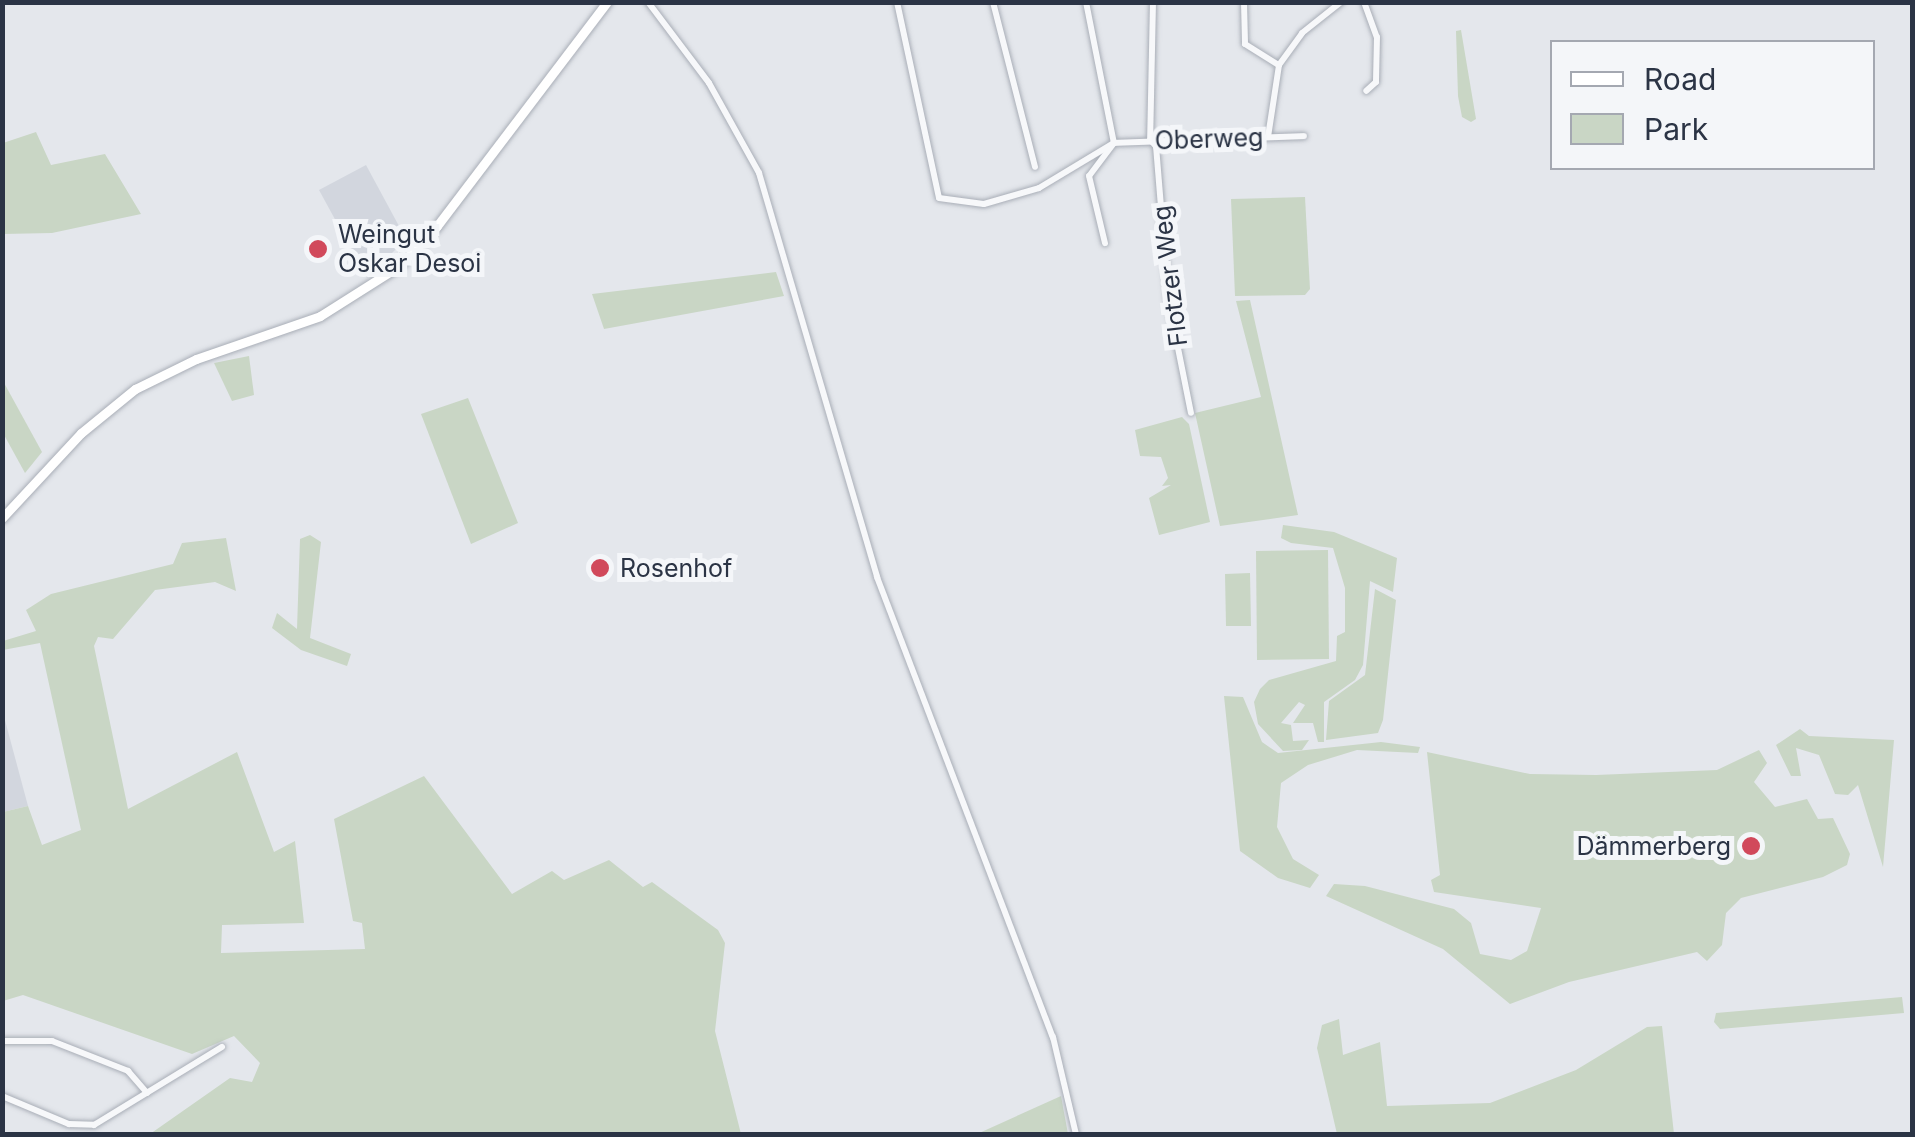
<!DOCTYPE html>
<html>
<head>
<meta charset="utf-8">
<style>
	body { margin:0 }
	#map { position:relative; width:1915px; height:1137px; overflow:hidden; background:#e4e7ec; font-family:Inter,sans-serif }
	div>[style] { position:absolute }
	.built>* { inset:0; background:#d2d6de }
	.green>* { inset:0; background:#c9d6c5 }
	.roads { filter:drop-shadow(0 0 2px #a9aeb7) drop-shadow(0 0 2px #a9aeb7) }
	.minor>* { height:6px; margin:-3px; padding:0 3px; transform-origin:3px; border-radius:3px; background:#f7f8fa }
	.secondary>* { height:9px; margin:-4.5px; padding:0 4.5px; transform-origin:4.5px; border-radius:4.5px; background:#fff }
	.dots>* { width:28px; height:28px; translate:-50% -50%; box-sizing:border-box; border:5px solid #f4f6f9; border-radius:50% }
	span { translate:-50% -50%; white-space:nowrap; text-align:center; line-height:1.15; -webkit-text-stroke:10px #f4f6f9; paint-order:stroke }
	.street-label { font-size:25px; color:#2b3445 }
	.poi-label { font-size:25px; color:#2b3445 }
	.left { translate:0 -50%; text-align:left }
	.right { translate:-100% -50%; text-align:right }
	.frame { position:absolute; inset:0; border:5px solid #2b3445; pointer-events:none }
	.legend { position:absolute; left:1550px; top:40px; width:325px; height:130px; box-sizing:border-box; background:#f4f6f9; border:2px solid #a4a8b1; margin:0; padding:12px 18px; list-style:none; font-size:30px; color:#2b3445 }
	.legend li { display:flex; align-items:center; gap:20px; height:50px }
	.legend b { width:50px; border:2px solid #a4a8b1 }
</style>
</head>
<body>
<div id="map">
	<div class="built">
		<div style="clip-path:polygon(366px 165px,406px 239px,367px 278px,319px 190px)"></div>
		<div style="clip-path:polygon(2px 709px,28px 806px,3px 812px,2px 812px)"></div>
	</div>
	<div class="green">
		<div style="clip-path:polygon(1461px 30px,1476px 119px,1471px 122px,1462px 117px,1458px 96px,1456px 31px)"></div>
		<div style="clip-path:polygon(36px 132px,51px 165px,105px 154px,141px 214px,52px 233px,3px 234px,3px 143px)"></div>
		<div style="clip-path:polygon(1305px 197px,1310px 289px,1305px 295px,1235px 296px,1231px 199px)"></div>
		<div style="clip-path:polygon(776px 272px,784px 296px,604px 329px,592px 294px)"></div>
		<div style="clip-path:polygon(1250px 300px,1298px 515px,1220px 526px,1195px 413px,1261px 397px,1236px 301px)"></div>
		<div style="clip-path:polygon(249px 356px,254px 395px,232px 401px,214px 363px)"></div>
		<div style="clip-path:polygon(3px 381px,42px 452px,25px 473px,3px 433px)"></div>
		<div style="clip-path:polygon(468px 398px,518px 523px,471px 544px,421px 414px)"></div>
		<div style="clip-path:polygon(1182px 417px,1189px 424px,1210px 522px,1159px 535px,1149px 498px,1171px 485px,1162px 486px,1168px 478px,1161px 457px,1140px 456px,1135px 430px)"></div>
		<div style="clip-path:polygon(1283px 525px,1334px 532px,1397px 558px,1393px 592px,1370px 581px,1363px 665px,1355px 680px,1324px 702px,1324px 742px,1318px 742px,1313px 723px,1293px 723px,1305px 705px,1299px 702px,1281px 723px,1291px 725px,1293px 741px,1309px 740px,1302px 750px,1283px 751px,1258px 724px,1254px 702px,1260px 689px,1269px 680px,1336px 661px,1337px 636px,1345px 632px,1345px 588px,1333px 548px,1291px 543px,1281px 538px)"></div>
		<div style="clip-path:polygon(310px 535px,321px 542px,310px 638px,351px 654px,347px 666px,301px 650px,272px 628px,277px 613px,297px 629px,300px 539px)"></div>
		<div style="clip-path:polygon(226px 538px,236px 591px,215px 582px,155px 590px,113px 639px,98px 637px,94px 646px,128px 809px,237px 752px,274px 852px,295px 841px,304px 923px,222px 925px,221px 953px,365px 949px,362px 923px,353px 921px,334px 819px,424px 776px,512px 894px,552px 871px,564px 880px,609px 860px,643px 887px,652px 882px,718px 930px,725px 943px,715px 1031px,741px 1134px,150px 1134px,230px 1078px,252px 1082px,260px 1063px,234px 1036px,192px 1054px,23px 995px,3px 1001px,3px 812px,28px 806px,42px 845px,81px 830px,40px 643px,3px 650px,3px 641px,36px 631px,26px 610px,51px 594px,173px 564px,182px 543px)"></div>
		<div style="clip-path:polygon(1328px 550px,1329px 659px,1257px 660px,1256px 551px)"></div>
		<div style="clip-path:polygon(1250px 573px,1251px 626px,1226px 626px,1225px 574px)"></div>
		<div style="clip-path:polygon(1375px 589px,1396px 600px,1383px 720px,1378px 733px,1326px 740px,1329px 701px,1365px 675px)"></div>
		<div style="clip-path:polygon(1224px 696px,1243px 697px,1262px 742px,1278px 753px,1381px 742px,1420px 747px,1418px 753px,1357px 750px,1308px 765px,1281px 783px,1277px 827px,1293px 859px,1319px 875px,1310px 888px,1278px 878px,1240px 851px)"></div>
		<div style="clip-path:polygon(1800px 729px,1809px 736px,1894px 740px,1883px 867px,1858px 785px,1848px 795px,1835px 794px,1819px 755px,1796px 748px,1801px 776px,1791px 776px,1776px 745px)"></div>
		<div style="clip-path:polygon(1759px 750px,1767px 763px,1754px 782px,1775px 807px,1807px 799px,1818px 819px,1833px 818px,1850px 854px,1847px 865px,1823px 877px,1741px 898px,1726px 913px,1722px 945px,1707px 961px,1697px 952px,1569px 982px,1510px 1004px,1443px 949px,1326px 896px,1334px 884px,1365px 886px,1454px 909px,1471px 923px,1480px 954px,1511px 960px,1527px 951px,1541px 908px,1434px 892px,1431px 880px,1440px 875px,1427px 752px,1530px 774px,1596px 775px,1717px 770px)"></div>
		<div style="clip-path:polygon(1902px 997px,1904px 1013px,1720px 1029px,1714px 1022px,1716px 1013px)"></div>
		<div style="clip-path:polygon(1339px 1019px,1343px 1055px,1380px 1042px,1387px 1106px,1490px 1103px,1576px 1070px,1647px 1027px,1662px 1026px,1674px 1134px,1337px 1134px,1317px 1048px,1322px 1025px)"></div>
		<div style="clip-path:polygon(1061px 1096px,1068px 1134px,977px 1134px)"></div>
	</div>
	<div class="roads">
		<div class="minor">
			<div style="left:648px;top:2px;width:101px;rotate:53deg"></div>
			<div style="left:709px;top:83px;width:103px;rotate:60.9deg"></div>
			<div style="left:759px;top:173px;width:421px;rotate:73.7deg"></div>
			<div style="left:877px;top:577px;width:493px;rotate:69.1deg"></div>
			<div style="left:1053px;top:1037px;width:100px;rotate:76.7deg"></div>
			<div style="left:897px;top:2px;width:200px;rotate:77.9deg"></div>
			<div style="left:939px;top:198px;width:45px;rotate:7.6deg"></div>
			<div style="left:984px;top:204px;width:57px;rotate:-16.2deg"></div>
			<div style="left:1039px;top:188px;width:87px;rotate:-31deg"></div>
			<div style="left:1114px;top:143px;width:190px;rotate:-2.1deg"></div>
			<div style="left:993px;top:2px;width:170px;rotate:75.7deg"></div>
			<div style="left:1086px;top:2px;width:144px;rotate:78.8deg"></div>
			<div style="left:1114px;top:143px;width:41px;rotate:127.1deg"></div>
			<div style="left:1089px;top:176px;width:69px;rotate:76.6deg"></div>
			<div style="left:1153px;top:2px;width:138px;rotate:91.2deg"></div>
			<div style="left:1150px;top:140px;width:8px;rotate:45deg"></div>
			<div style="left:1156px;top:146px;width:158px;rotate:85.3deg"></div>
			<div style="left:1169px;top:303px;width:112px;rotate:78.7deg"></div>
			<div style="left:1244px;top:2px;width:42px;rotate:88.6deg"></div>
			<div style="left:1245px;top:44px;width:40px;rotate:32deg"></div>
			<div style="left:1364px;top:2px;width:37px;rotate:70deg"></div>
			<div style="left:1377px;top:37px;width:45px;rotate:91.3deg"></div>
			<div style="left:1376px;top:82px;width:13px;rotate:138deg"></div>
			<div style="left:1268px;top:137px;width:73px;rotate:-81.3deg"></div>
			<div style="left:1279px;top:65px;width:39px;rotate:-54deg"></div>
			<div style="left:1302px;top:33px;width:50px;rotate:-38.5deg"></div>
			<div style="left:2px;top:1041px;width:50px"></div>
			<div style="left:52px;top:1041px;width:82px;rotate:21.5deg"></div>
			<div style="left:128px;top:1071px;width:29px;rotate:49deg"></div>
			<div style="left:2px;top:1096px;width:73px;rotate:22.7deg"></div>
			<div style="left:69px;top:1124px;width:25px;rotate:2deg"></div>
			<div style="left:94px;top:1125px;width:150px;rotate:-31.4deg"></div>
		</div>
		<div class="secondary">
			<div style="left:2px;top:518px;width:116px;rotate:-47.1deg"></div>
			<div style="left:81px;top:433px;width:70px;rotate:-39.2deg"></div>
			<div style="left:135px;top:389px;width:68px;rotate:-26.2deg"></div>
			<div style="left:196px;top:359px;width:131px;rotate:-19.1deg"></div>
			<div style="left:320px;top:316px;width:93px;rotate:-32.3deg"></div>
			<div style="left:399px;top:266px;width:55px;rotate:-46.5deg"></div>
			<div style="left:437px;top:226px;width:281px;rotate:-52.8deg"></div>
		</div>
	</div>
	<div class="dots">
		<div style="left:318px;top:249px;background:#d1495b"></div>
		<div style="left:600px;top:568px;background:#d1495b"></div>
		<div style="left:1751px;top:846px;background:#d1495b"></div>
	</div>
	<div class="street-label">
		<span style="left:1209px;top:139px;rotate:-2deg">Oberweg</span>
		<span style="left:1170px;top:276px;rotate:-97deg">Flotzer Weg</span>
	</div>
	<div class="poi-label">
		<span class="left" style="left:338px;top:249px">Weingut<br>Oskar Desoi</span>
		<span class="left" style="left:620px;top:568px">Rosenhof</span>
		<span class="right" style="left:1731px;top:846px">Dämmerberg</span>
	</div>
	<div class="frame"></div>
	<ul class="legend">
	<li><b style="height:12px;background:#fff"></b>Road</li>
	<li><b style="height:28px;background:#c9d6c5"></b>Park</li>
	</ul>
</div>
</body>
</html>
